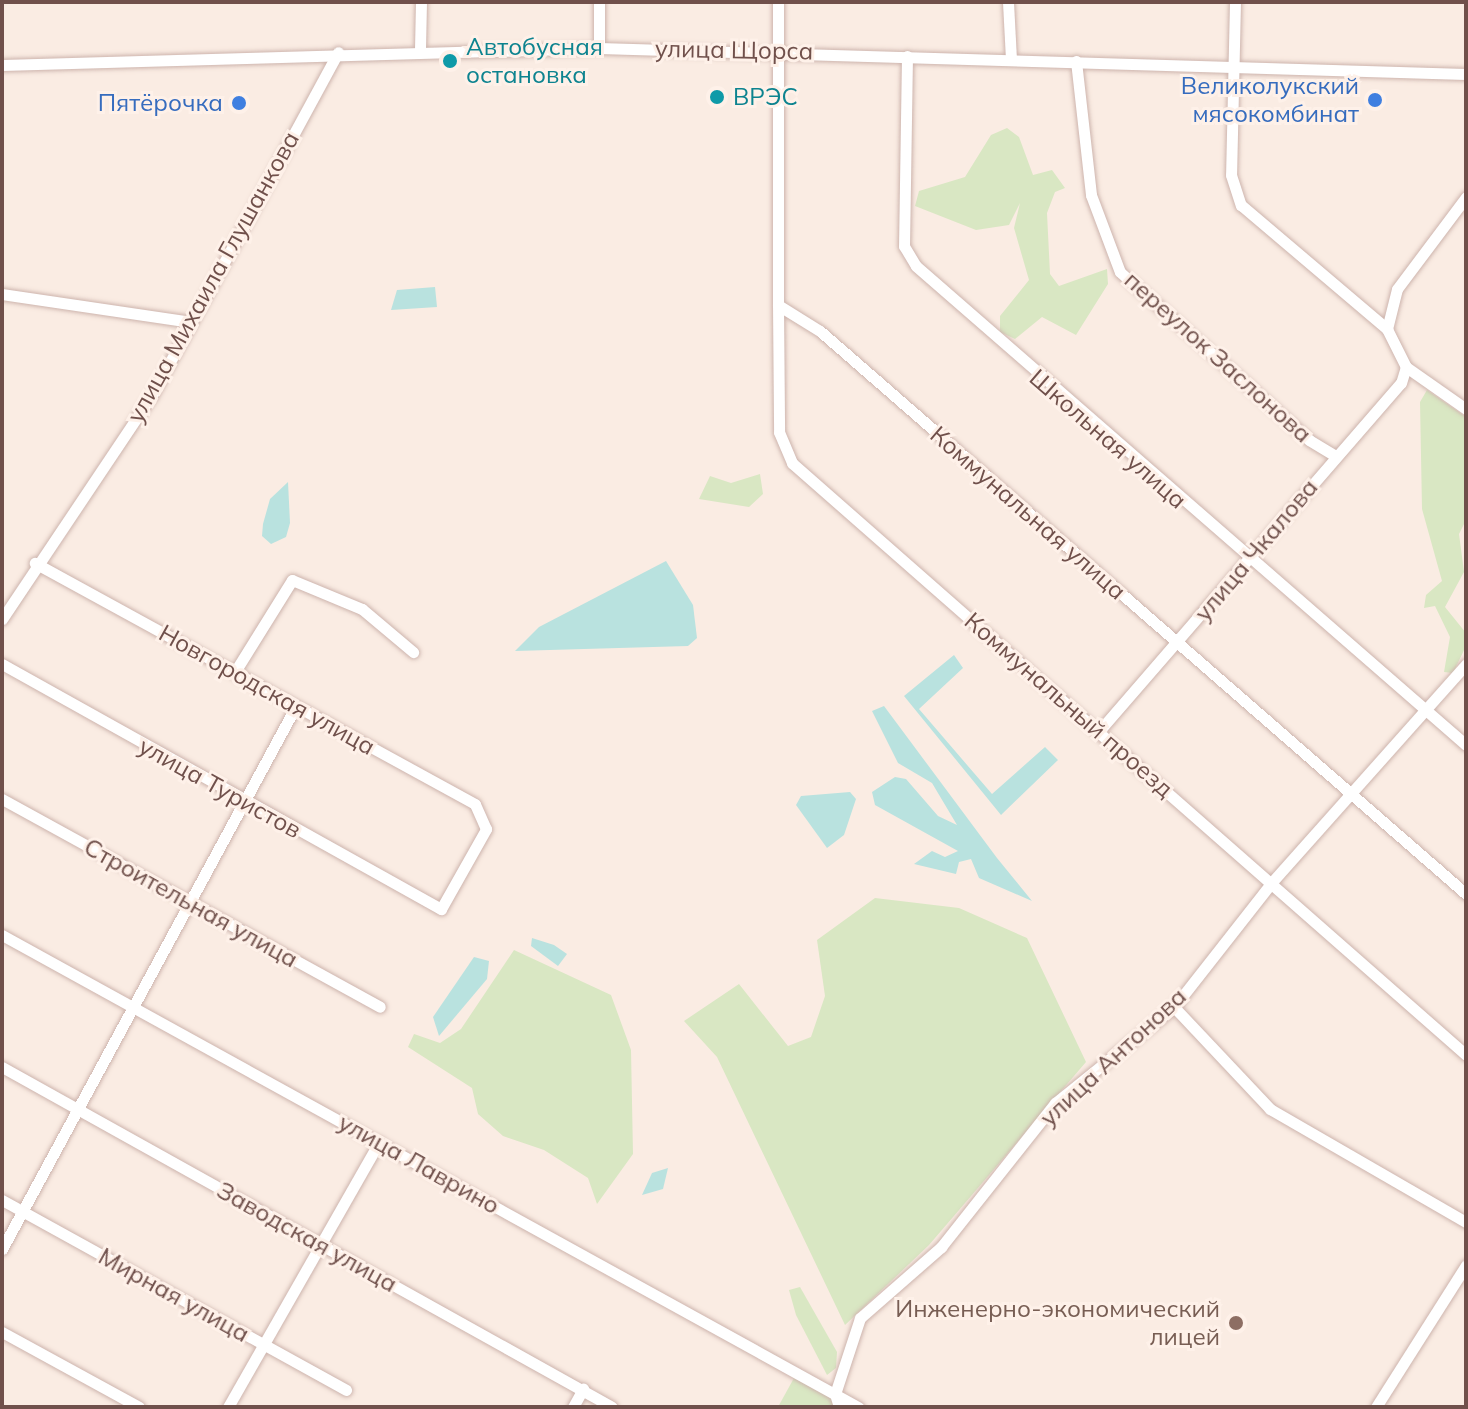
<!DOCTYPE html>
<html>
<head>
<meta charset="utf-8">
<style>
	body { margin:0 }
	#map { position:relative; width:1468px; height:1409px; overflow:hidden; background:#faece3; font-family:Mulish,sans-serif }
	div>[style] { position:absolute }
	.green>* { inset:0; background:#d9e7c3 }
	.water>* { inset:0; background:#b9e2df }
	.roads { filter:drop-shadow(0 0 2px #cdb4ad) drop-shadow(0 0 2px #cdb4ad) }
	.minor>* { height:11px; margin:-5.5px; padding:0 5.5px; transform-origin:5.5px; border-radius:5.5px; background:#fff }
	.dots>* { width:22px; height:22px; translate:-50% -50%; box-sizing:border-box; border:4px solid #fef1e9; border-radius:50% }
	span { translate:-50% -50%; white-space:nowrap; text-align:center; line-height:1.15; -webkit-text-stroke:6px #fef1e9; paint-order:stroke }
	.culture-label { font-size:24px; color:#0d838f }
	.left { translate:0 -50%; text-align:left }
	.street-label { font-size:24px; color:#70504b }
	.shop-label { font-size:24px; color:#366cbe }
	.right { translate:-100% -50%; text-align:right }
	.education-label { font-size:24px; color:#785e54 }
	.frame { position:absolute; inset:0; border:4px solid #70504b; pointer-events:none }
</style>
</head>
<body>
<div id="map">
	<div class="green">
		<div style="clip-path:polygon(1007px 128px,1019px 137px,1033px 175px,1052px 170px,1065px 188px,1055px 192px,1047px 213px,1050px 274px,1059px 286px,1107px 269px,1108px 284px,1076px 335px,1042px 317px,1015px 339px,1000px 332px,1000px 316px,1029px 280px,1014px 228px,1020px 203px,1009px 225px,976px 230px,915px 206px,919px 191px,965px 177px,991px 135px)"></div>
		<div style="clip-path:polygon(1427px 390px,1466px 417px,1466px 520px,1459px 534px,1464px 572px,1445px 607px,1466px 633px,1466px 646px,1453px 673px,1444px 672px,1450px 637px,1435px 606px,1424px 608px,1426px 595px,1442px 581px,1422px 509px,1420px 402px)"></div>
		<div style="clip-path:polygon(760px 474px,763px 494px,749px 507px,699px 499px,710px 476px,731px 483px)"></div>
		<div style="clip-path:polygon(875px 898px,959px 908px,1027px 938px,1086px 1062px,929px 1245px,845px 1325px,717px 1057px,684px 1021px,739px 984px,788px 1046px,811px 1037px,825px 996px,817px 940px)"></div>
		<div style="clip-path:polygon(514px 950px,611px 995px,631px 1050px,633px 1154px,597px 1204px,588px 1178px,544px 1150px,503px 1136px,478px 1114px,472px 1088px,408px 1047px,414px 1034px,440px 1043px,461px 1029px)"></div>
		<div style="clip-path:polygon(800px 1287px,837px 1352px,836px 1368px,827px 1375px,796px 1315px,789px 1290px)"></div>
		<div style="clip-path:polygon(794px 1378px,832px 1399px,834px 1407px,778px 1407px)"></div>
	</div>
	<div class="water">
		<div style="clip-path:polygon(435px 287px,437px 307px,391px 310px,397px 290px)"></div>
		<div style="clip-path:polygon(288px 482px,290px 523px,286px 537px,271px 544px,262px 536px,263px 524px,270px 499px)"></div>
		<div style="clip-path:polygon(666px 561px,693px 605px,697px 638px,688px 646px,515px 651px,539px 627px)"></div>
		<div style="clip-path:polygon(954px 655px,963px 668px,919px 709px,992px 794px,1045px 747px,1058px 760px,1001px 815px,904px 696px)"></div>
		<div style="clip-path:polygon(884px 706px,997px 858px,1032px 901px,979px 878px,971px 859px,959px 862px,956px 874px,914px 864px,932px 851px,945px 857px,958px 851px,875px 805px,872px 792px,895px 777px,906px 779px,938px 816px,957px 825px,932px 783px,898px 763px,872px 711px)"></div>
		<div style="clip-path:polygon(850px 792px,856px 799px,844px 835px,827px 848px,796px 805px,801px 796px)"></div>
		<div style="clip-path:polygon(532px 938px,554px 945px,567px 954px,558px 966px,531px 946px)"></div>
		<div style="clip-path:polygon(474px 957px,489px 961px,487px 979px,439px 1036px,433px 1017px)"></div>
		<div style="clip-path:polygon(668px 1168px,663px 1189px,642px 1195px,652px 1173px)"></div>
	</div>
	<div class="roads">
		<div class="minor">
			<div style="left:599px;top:2px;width:46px;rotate:90deg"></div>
			<div style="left:778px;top:2px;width:303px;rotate:90deg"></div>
			<div style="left:778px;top:305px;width:49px;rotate:31.8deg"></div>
			<div style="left:820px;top:331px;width:857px;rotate:41.07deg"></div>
			<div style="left:1008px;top:2px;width:57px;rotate:87deg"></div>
			<div style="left:1235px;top:2px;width:173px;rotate:91.3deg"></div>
			<div style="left:1231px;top:175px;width:32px;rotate:72deg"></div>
			<div style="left:1241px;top:205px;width:192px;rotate:40.3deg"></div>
			<div style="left:1387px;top:329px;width:42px;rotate:63.4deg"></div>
			<div style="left:1406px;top:367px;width:73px;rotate:35deg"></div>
			<div style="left:420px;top:49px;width:47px;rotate:-88.8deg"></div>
			<div style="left:907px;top:56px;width:190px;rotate:90.9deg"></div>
			<div style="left:904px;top:246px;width:23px;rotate:59deg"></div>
			<div style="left:916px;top:266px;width:729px;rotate:41.05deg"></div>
			<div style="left:1076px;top:61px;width:135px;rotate:83.6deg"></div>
			<div style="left:1091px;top:195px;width:82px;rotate:69.4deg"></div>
			<div style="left:1120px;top:272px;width:253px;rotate:41.6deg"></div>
			<div style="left:1309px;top:440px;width:31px;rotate:31deg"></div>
			<div style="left:2px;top:65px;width:597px;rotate:-1.63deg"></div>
			<div style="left:599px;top:48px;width:867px;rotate:1.72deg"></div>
			<div style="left:2px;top:294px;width:191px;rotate:8.4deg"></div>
			<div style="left:778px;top:305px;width:127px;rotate:89.5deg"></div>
			<div style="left:779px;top:432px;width:34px;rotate:67deg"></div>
			<div style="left:792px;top:463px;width:897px;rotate:41.29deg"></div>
			<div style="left:1387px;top:329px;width:41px;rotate:-76deg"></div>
			<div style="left:1397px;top:289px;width:115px;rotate:-53.1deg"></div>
			<div style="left:2px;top:619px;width:270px;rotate:-56.2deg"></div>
			<div style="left:152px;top:395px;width:390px;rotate:-61.5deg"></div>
			<div style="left:2px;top:664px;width:503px;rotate:29.17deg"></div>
			<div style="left:441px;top:909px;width:92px;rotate:-60.6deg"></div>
			<div style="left:486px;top:829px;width:27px;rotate:-114deg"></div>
			<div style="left:475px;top:804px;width:502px;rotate:-151.29deg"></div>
			<div style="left:236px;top:670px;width:106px;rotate:-58.1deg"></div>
			<div style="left:292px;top:580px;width:76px;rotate:22.5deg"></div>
			<div style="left:362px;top:609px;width:67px;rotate:40.1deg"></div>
			<div style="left:1100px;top:730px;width:459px;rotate:-49.1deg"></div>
			<div style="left:1401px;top:383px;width:17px;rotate:-73deg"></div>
			<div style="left:2px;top:799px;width:431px;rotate:28.8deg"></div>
			<div style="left:2px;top:935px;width:978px;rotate:28.87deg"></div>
			<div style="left:1174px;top:1007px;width:140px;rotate:46.7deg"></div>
			<div style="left:1270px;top:1109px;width:226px;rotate:30deg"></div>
			<div style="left:2px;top:1067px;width:698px;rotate:29.13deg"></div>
			<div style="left:2px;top:1200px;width:393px;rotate:28.9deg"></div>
			<div style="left:2px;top:1249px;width:617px;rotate:-61.57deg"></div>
			<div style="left:2px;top:1332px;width:156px;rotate:28.7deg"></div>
			<div style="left:228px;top:1407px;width:305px;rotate:-60.3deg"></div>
			<div style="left:573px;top:1407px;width:21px;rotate:-61deg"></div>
			<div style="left:839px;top:1407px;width:14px;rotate:-107deg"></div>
			<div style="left:835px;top:1394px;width:80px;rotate:-71.8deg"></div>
			<div style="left:860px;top:1318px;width:108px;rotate:-41.2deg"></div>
			<div style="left:941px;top:1247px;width:184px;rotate:-51.6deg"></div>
			<div style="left:1055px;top:1103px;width:153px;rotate:-38.9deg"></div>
			<div style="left:1174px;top:1007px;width:159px;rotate:-51.9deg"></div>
			<div style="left:1272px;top:882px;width:292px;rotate:-48.3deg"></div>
			<div style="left:1376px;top:1407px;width:168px;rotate:-57.6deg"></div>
		</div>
	</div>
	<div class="dots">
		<div style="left:450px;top:61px;background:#0f9aa8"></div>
		<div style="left:717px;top:97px;background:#0f9aa8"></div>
		<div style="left:1375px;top:100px;background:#3f7fe0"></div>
		<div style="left:239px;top:103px;background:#3f7fe0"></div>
		<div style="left:1236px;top:1323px;background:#8d6e63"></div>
	</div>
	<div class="culture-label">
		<span class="left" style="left:466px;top:61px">Автобусная<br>остановка</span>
		<span class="left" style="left:733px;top:97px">ВРЭС</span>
	</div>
	<div class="street-label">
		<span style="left:734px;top:50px;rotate:1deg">улица Щорса</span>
		<span style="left:213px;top:277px;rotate:-61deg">улица Михаила Глушанкова</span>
		<span style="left:1218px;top:357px;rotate:42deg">переулок Заслонова</span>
		<span style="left:1108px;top:439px;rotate:41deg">Школьная улица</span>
		<span style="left:1028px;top:513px;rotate:41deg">Коммунальная улица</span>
		<span style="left:1256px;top:550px;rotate:-50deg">улица Чкалова</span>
		<span style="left:267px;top:690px;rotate:29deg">Новгородская улица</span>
		<span style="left:1069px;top:705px;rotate:41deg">Коммунальный проезд</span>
		<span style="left:220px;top:788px;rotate:29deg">улица Туристов</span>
		<span style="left:191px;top:903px;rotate:29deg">Строительная улица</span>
		<span style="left:1113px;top:1057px;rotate:-43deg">улица Антонова</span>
		<span style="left:419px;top:1164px;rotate:29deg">улица Лаврино</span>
		<span style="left:307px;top:1237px;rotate:29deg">Заводская улица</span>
		<span style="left:174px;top:1295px;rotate:29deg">Мирная улица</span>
	</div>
	<div class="shop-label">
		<span class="right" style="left:1359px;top:100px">Великолукский<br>мясокомбинат</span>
		<span class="right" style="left:223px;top:103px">Пятёрочка</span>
	</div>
	<div class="education-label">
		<span class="right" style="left:1220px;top:1323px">Инженерно-экономический<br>лицей</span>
	</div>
	<div class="frame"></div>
</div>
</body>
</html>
